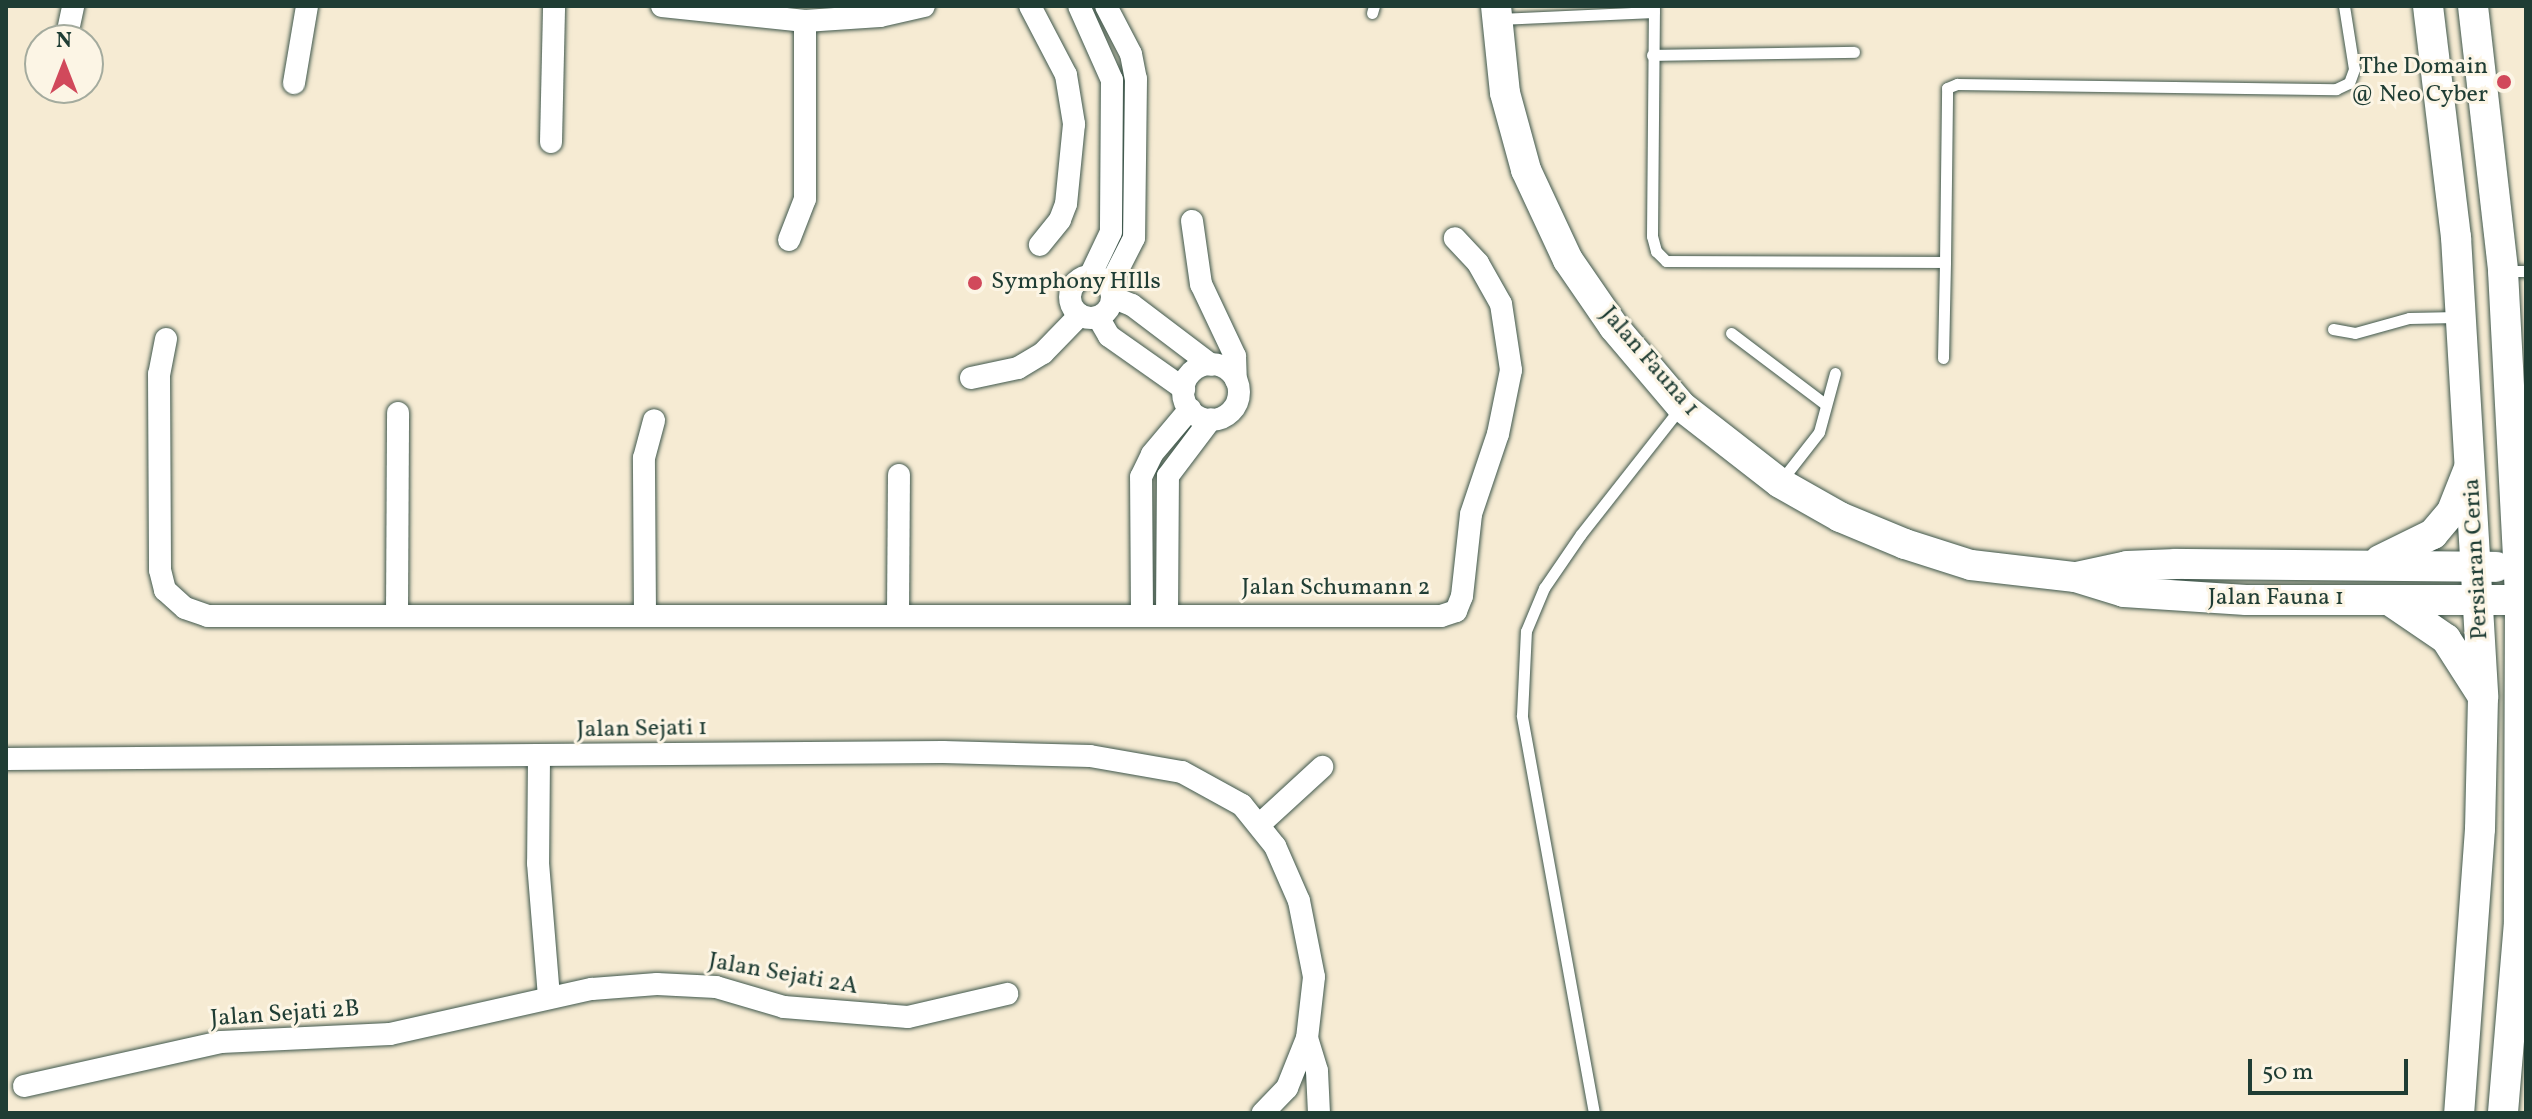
<!DOCTYPE html>
<html>
<head>
<meta charset="utf-8">
<style>
	body { margin:0 }
	#map { position:relative; width:2532px; height:1119px; overflow:hidden; background:#f6ebd3; font-family:Vollkorn,serif }
	div>[style] { position:absolute }
	.roads { filter:drop-shadow(0 0 2px #3f574c) drop-shadow(0 0 2px #3f574c) }
	.lane>* { height:11px; margin:-5.5px; padding:0 5.5px; transform-origin:5.5px; border-radius:5.5px; background:#fff }
	.street>* { height:22px; margin:-11px; padding:0 11px; transform-origin:11px; border-radius:11px; background:#fff }
	.street>.ring { margin:-11px; padding:0; box-sizing:content-box; background:none; border:22px solid #fff; border-radius:50% }
	.secondary>* { height:30px; margin:-15px; padding:0 15px; transform-origin:15px; border-radius:15px; background:#fff }
	.dots>* { width:22px; height:22px; translate:-50% -50%; box-sizing:border-box; border:4px solid #fcf5e5; border-radius:50% }
	span { translate:-50% -50%; white-space:nowrap; text-align:center; line-height:1.15; -webkit-text-stroke:6px #fcf5e5; paint-order:stroke }
	.poi-label { font-size:24px; color:#1f3d34 }
	.right { translate:-100% -50%; text-align:right }
	.left { translate:0 -50%; text-align:left }
	.street-label { font-size:24px; color:#1f3d34 }
	.frame { position:absolute; inset:0; border:8px solid #1f3d34; pointer-events:none }
	.north { position:absolute; left:24px; top:24px; width:80px; height:80px; box-sizing:border-box; background:#fcf5e5; border:2px solid #a4ab9e; border-radius:50%; rotate:0deg; font-size:22px; font-weight:700; line-height:32px; text-align:center; color:#1f3d34 }
	.north::after { content:''; display:block; margin:auto; width:28px; height:36px; background:#d1495b; clip-path:polygon(50% 0,100% 100%,50% 72%,0 100%) }
	.scale { position:absolute; left:2248px; top:1059px; width:160px; height:36px; box-sizing:border-box; border:4px solid #1f3d34; border-top:0; padding-left:10px; font-size:24px; line-height:28px; white-space:nowrap; color:#1f3d34; -webkit-text-stroke:6px #fcf5e5; paint-order:stroke }
</style>
</head>
<body>
<div id="map">
	<div class="roads">
		<div class="lane">
			<div style="left:1654px;top:6px;width:230px;rotate:90.5deg"></div>
			<div style="left:1652px;top:236px;width:16px;rotate:75deg"></div>
			<div style="left:1656px;top:251px;width:14px;rotate:45deg"></div>
			<div style="left:1666px;top:261px;width:279px;rotate:0.2deg"></div>
			<div style="left:1945px;top:262px;width:174px;rotate:-89.3deg"></div>
			<div style="left:1947px;top:88px;width:11px;rotate:-22deg"></div>
			<div style="left:1957px;top:84px;width:379px;rotate:0.8deg"></div>
			<div style="left:2336px;top:89px;width:14px;rotate:-25deg"></div>
			<div style="left:2349px;top:83px;width:15px;rotate:-70deg"></div>
			<div style="left:2354px;top:69px;width:64px;rotate:-99deg"></div>
			<div style="left:1372px;top:13px;width:7px;rotate:-74deg"></div>
			<div style="left:1499px;top:19px;width:155px;rotate:-2.6deg"></div>
			<div style="left:1652px;top:55px;width:202px;rotate:-0.9deg"></div>
			<div style="left:2504px;top:271px;width:22px"></div>
			<div style="left:2333px;top:329px;width:22px;rotate:10deg"></div>
			<div style="left:2355px;top:333px;width:56px;rotate:-15.5deg"></div>
			<div style="left:2409px;top:318px;width:48px;rotate:-1.2deg"></div>
			<div style="left:1731px;top:333px;width:118px;rotate:37.1deg"></div>
			<div style="left:1943px;top:358px;width:96px;rotate:-88.8deg"></div>
			<div style="left:1780px;top:482px;width:63px;rotate:-52deg"></div>
			<div style="left:1819px;top:432px;width:61px;rotate:-74.8deg"></div>
			<div style="left:1594px;top:1113px;width:404px;rotate:-100.3deg"></div>
			<div style="left:1522px;top:715px;width:84px;rotate:-87.3deg"></div>
			<div style="left:1526px;top:631px;width:47px;rotate:-67.3deg"></div>
			<div style="left:1544px;top:588px;width:65px;rotate:-55.6deg"></div>
			<div style="left:1581px;top:534px;width:162px;rotate:-51.8deg"></div>
		</div>
		<div class="street">
			<div style="left:662px;top:6px;width:144px;rotate:6deg"></div>
			<div style="left:805px;top:21px;width:75px;rotate:-3.8deg"></div>
			<div style="left:880px;top:16px;width:45px;rotate:-12.8deg"></div>
			<div style="left:1030px;top:6px;width:78px;rotate:62.4deg"></div>
			<div style="left:1066px;top:75px;width:50px;rotate:80.7deg"></div>
			<div style="left:1074px;top:124px;width:80px;rotate:95.7deg"></div>
			<div style="left:1066px;top:204px;width:17px;rotate:111deg"></div>
			<div style="left:1060px;top:220px;width:32px;rotate:129deg"></div>
			<div style="left:1079px;top:6px;width:81px;rotate:66deg"></div>
			<div style="left:1112px;top:80px;width:152px;rotate:90.4deg"></div>
			<div style="left:1111px;top:232px;width:49px;rotate:115.5deg"></div>
			<div style="left:1106px;top:6px;width:54px;rotate:62.5deg"></div>
			<div style="left:1131px;top:54px;width:25px;rotate:79deg"></div>
			<div style="left:1136px;top:79px;width:159px;rotate:90.7deg"></div>
			<div style="left:1134px;top:238px;width:55px;rotate:117deg"></div>
			<div style="left:66px;top:40px;width:35px;rotate:-78deg"></div>
			<div style="left:294px;top:83px;width:78px;rotate:-80.4deg"></div>
			<div style="left:551px;top:142px;width:136px;rotate:-88.7deg"></div>
			<div style="left:1192px;top:221px;width:64px;rotate:81.9deg"></div>
			<div style="left:1201px;top:284px;width:80px;rotate:64.7deg"></div>
			<div style="left:1235px;top:356px;width:24px;rotate:88deg"></div>
			<div style="left:789px;top:240px;width:44px;rotate:-68.7deg"></div>
			<div style="left:805px;top:199px;width:178px;rotate:-90deg"></div>
			<div class="ring" style="left:1070px;top:276px;width:20px;height:20px"></div>
			<div style="left:1112px;top:297px;width:22px;rotate:22deg"></div>
			<div style="left:1132px;top:305px;width:99px;rotate:37.2deg"></div>
			<div style="left:1098px;top:317px;width:22px;rotate:60deg"></div>
			<div style="left:1109px;top:336px;width:92px;rotate:35.2deg"></div>
			<div style="left:166px;top:339px;width:36px;rotate:101deg"></div>
			<div style="left:159px;top:374px;width:196px;rotate:89.7deg"></div>
			<div style="left:160px;top:570px;width:21px;rotate:76deg"></div>
			<div style="left:165px;top:590px;width:27px;rotate:42deg"></div>
			<div style="left:185px;top:608px;width:24px;rotate:19deg"></div>
			<div style="left:208px;top:616px;width:1233px"></div>
			<div style="left:1441px;top:616px;width:16px;rotate:-18deg"></div>
			<div style="left:1456px;top:611px;width:16px;rotate:-68deg"></div>
			<div style="left:1462px;top:596px;width:82px;rotate:-83.7deg"></div>
			<div style="left:1471px;top:514px;width:84px;rotate:-71.4deg"></div>
			<div style="left:1498px;top:434px;width:65px;rotate:-78.5deg"></div>
			<div style="left:1511px;top:370px;width:67px;rotate:-98.6deg"></div>
			<div style="left:1501px;top:304px;width:47px;rotate:-119.3deg"></div>
			<div style="left:1478px;top:263px;width:34px;rotate:-133deg"></div>
			<div class="ring" style="left:1183px;top:364px;width:34px;height:34px"></div>
			<div style="left:971px;top:378px;width:48px;rotate:-12deg"></div>
			<div style="left:1018px;top:368px;width:29px;rotate:-31deg"></div>
			<div style="left:1043px;top:353px;width:53px;rotate:-45.8deg"></div>
			<div style="left:898px;top:614px;width:139px;rotate:-89.6deg"></div>
			<div style="left:1142px;top:614px;width:137px;rotate:-90.4deg"></div>
			<div style="left:1141px;top:477px;width:25px;rotate:-64deg"></div>
			<div style="left:1152px;top:454px;width:59px;rotate:-49.8deg"></div>
			<div style="left:645px;top:615px;width:157px;rotate:-90.4deg"></div>
			<div style="left:644px;top:458px;width:39px;rotate:-75deg"></div>
			<div style="left:1167px;top:615px;width:139px;rotate:-89.6deg"></div>
			<div style="left:1168px;top:476px;width:71px;rotate:-53deg"></div>
			<div style="left:397px;top:616px;width:203px;rotate:-89.7deg"></div>
			<div style="left:539px;top:758px;width:105px;rotate:90.5deg"></div>
			<div style="left:538px;top:863px;width:135px;rotate:85.3deg"></div>
			<div style="left:6px;top:759px;width:937px;rotate:-0.43deg"></div>
			<div style="left:943px;top:752px;width:147px;rotate:1.6deg"></div>
			<div style="left:1090px;top:756px;width:93px;rotate:9.9deg"></div>
			<div style="left:1182px;top:772px;width:68px;rotate:28.8deg"></div>
			<div style="left:1242px;top:805px;width:53px;rotate:51.2deg"></div>
			<div style="left:1275px;top:846px;width:60px;rotate:66.4deg"></div>
			<div style="left:1299px;top:901px;width:77px;rotate:78.8deg"></div>
			<div style="left:1314px;top:977px;width:61px;rotate:96.5deg"></div>
			<div style="left:1307px;top:1038px;width:54px;rotate:111.8deg"></div>
			<div style="left:1287px;top:1088px;width:35px;rotate:134deg"></div>
			<div style="left:1259px;top:825px;width:86px;rotate:-42.6deg"></div>
			<div style="left:1307px;top:1038px;width:34px;rotate:73deg"></div>
			<div style="left:1317px;top:1071px;width:42px;rotate:87.3deg"></div>
			<div style="left:24px;top:1086px;width:202px;rotate:-12.6deg"></div>
			<div style="left:221px;top:1042px;width:169px;rotate:-2.7deg"></div>
			<div style="left:390px;top:1034px;width:207px;rotate:-12.6deg"></div>
			<div style="left:592px;top:989px;width:65px;rotate:-4.4deg"></div>
			<div style="left:657px;top:984px;width:59px;rotate:2.9deg"></div>
			<div style="left:716px;top:987px;width:71px;rotate:16.4deg"></div>
			<div style="left:784px;top:1007px;width:124px;rotate:4.6deg"></div>
			<div style="left:908px;top:1017px;width:102px;rotate:-13.1deg"></div>
		</div>
		<div class="secondary">
			<div style="left:1496px;top:6px;width:87px;rotate:84.1deg"></div>
			<div style="left:1505px;top:93px;width:80px;rotate:74.7deg"></div>
			<div style="left:1526px;top:170px;width:99px;rotate:65deg"></div>
			<div style="left:1568px;top:260px;width:81px;rotate:55.5deg"></div>
			<div style="left:1614px;top:327px;width:104px;rotate:49.7deg"></div>
			<div style="left:1681px;top:406px;width:125px;rotate:37.9deg"></div>
			<div style="left:1780px;top:483px;width:69px;rotate:29.5deg"></div>
			<div style="left:1840px;top:517px;width:70px;rotate:22.6deg"></div>
			<div style="left:1905px;top:544px;width:69px;rotate:17.7deg"></div>
			<div style="left:1971px;top:565px;width:105px;rotate:6.6deg"></div>
			<div style="left:2075px;top:577px;width:51px;rotate:17deg"></div>
			<div style="left:2124px;top:592px;width:122px;rotate:3.8deg"></div>
			<div style="left:2246px;top:600px;width:280px"></div>
			<div style="left:2428px;top:6px;width:233px;rotate:83.1deg"></div>
			<div style="left:2456px;top:237px;width:461px;rotate:86.6deg"></div>
			<div style="left:2483px;top:697px;width:132px;rotate:91.3deg"></div>
			<div style="left:2480px;top:829px;width:285px;rotate:94.2deg"></div>
			<div style="left:2473px;top:6px;width:267px;rotate:83.5deg"></div>
			<div style="left:2503px;top:271px;width:329px;rotate:87deg"></div>
			<div style="left:2520px;top:600px;width:322px;rotate:90.2deg"></div>
			<div style="left:2519px;top:922px;width:192px;rotate:94.8deg"></div>
			<div style="left:2380px;top:560px;width:59px;rotate:-26.1deg"></div>
			<div style="left:2433px;top:534px;width:30px;rotate:-50deg"></div>
			<div style="left:2452px;top:511px;width:46px;rotate:-68.4deg"></div>
			<div style="left:2077px;top:577px;width:51px;rotate:-12.4deg"></div>
			<div style="left:2127px;top:566px;width:49px;rotate:-2.3deg"></div>
			<div style="left:2176px;top:564px;width:320px;rotate:0.5deg"></div>
			<div style="left:2389px;top:600px;width:69px;rotate:34.4deg"></div>
			<div style="left:2446px;top:639px;width:67px;rotate:57.3deg"></div>
		</div>
	</div>
	<div class="dots">
		<div style="left:2504px;top:82px;background:#d1495b"></div>
		<div style="left:975px;top:283px;background:#d1495b"></div>
	</div>
	<div class="poi-label">
		<span class="right" style="left:2488px;top:82px">The Domain<br>@ Neo Cyber</span>
		<span class="left" style="left:991px;top:283px">Symphony HIlls</span>
	</div>
	<div class="street-label">
		<span style="left:1649px;top:362px;rotate:49deg">Jalan Fauna 1</span>
		<span style="left:2477px;top:559px;rotate:-93deg">Persiaran Ceria</span>
		<span style="left:1336px;top:589px">Jalan Schumann 2</span>
		<span style="left:2276px;top:599px">Jalan Fauna 1</span>
		<span style="left:642px;top:730px;rotate:-1deg">Jalan Sejati 1</span>
		<span style="left:783px;top:975px;rotate:10deg">Jalan Sejati 2A</span>
		<span style="left:285px;top:1015px;rotate:-4deg">Jalan Sejati 2B</span>
	</div>
	<div class="frame"></div>
	<div class="north">N</div>
	<div class="scale">50 m</div>
</div>
</body>
</html>
